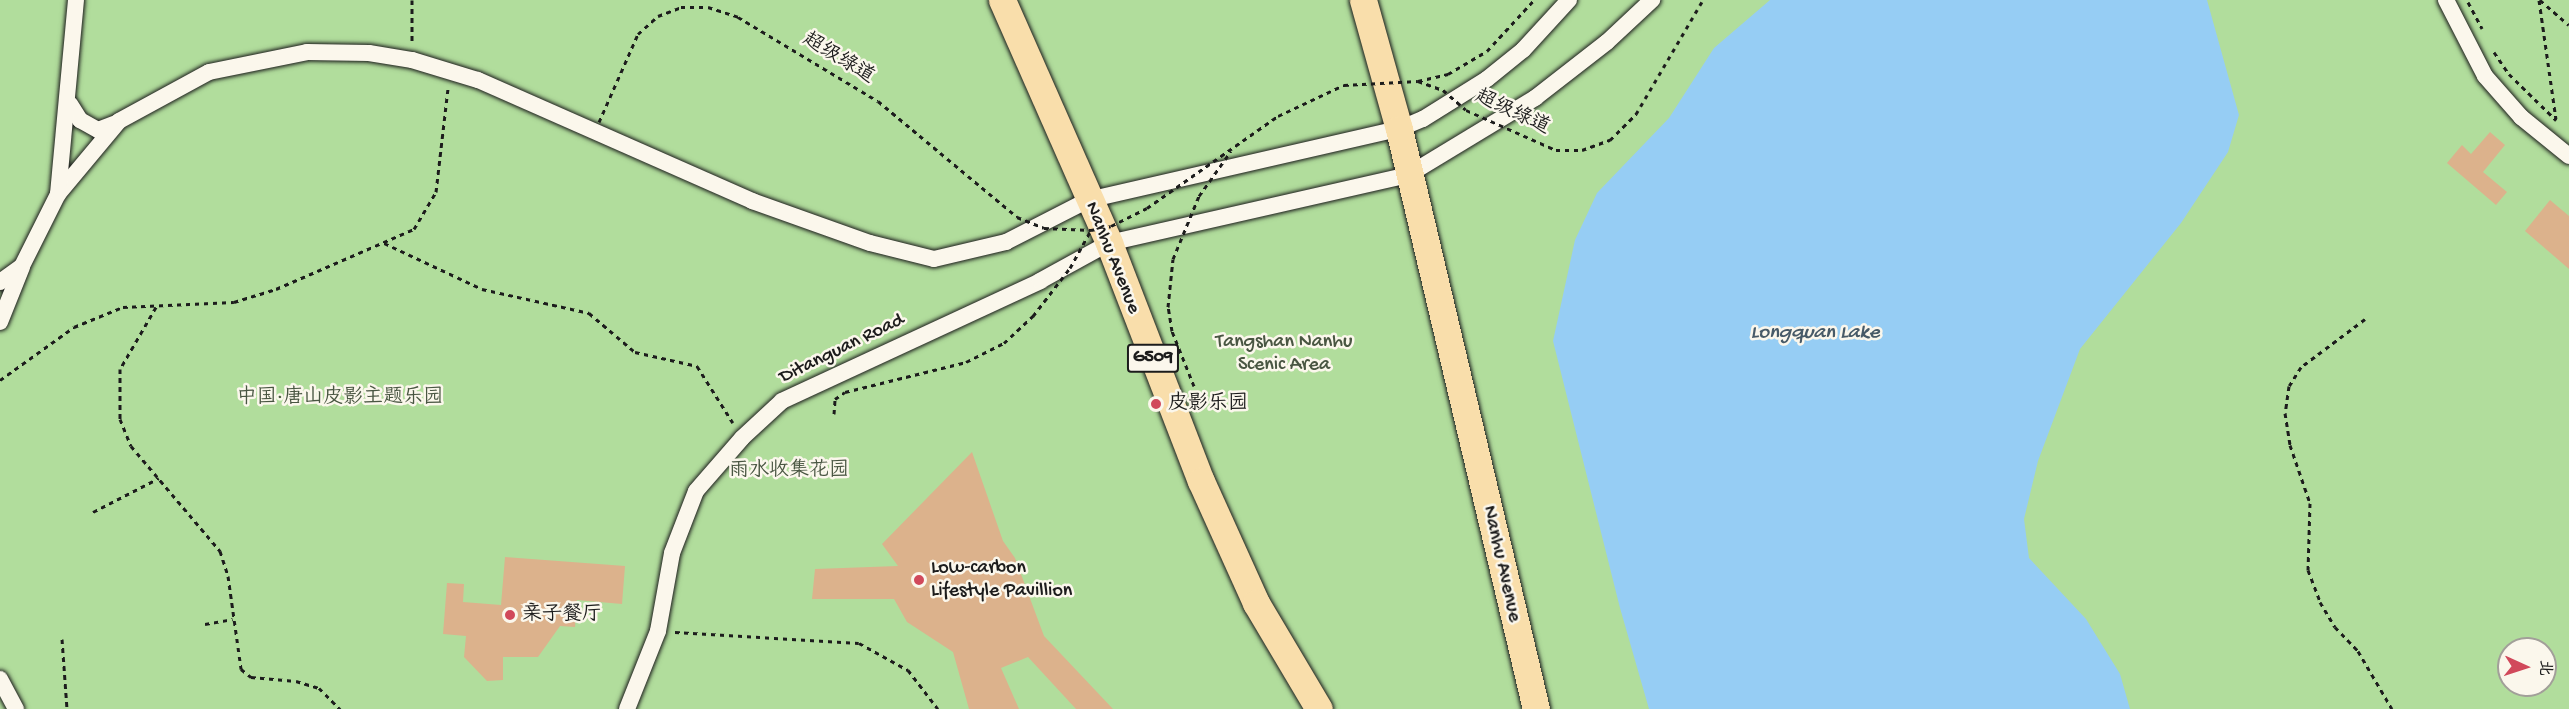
<!DOCTYPE html>
<html>
<head>
<meta charset="utf-8">
<style>
	body { margin:0 }
	#map { position:relative; width:2569px; height:709px; overflow:hidden; background:#f2e2cf; font-family:"Gochi Hand","LXGW WenKai TC",sans-serif }
	div>[style] { position:absolute }
	.green>* { inset:0; background:#b1dd9c }
	.water>* { inset:0; background:#96cdf4 }
	.building>* { inset:0; background:#dcb28c }
	.path>* { height:3px; margin-top:-1.5px; transform-origin:0; background:repeating-linear-gradient(90deg,#1c1c1c 0 4.5px,transparent 0 9px) }
	.roads { filter:drop-shadow(0 0 2px #1c1c1c) drop-shadow(0 0 2px #1c1c1c) }
	.minor>* { height:16px; margin:-8px; padding:0 8px; transform-origin:8px; border-radius:8px; background:#fbf7ec }
	.trunk>* { height:27px; margin:-13.5px; padding:0 13.5px; transform-origin:13.5px; border-radius:13.5px; background:#f9deab }
	.path-bridge>* { height:3px; margin-top:-1.5px; transform-origin:0; background:repeating-linear-gradient(90deg,#1c1c1c 0 4.5px,transparent 0 9px) }
	.dots>* { width:16px; height:16px; translate:-50% -50%; box-sizing:border-box; border:3px solid #fbf7ec; border-radius:50% }
	span { translate:-50% -50%; white-space:nowrap; text-align:center; line-height:1.15; -webkit-text-stroke:5px #fbf7ec; paint-order:stroke }
	.shield-label span { padding:2px 4px; background:#fbf7ec; border:2px solid; border-radius:4px; -webkit-text-stroke-width:0 }
	.shield-label { font-size:18px; color:#1c1c1c; font-weight:700 }
	.street-label { font-size:20px; color:#1c1c1c }
	.park-label { font-size:20px; color:#495642 }
	.poi-label { font-size:20px; color:#1c1c1c }
	.left { translate:0 -50%; text-align:left }
	.water-label { font-size:21px; color:#475a68; font-style:italic }
	.north { position:absolute; left:2497px; top:637px; width:60px; height:60px; box-sizing:border-box; background:#fbf7ec; border:2px solid #a29f99; border-radius:50%; rotate:93deg; font-size:16px; font-weight:700; line-height:24px; text-align:center; color:#1c1c1c }
	.north::after { content:''; display:block; margin:auto; width:21px; height:27px; background:#d1495b; clip-path:polygon(50% 0,100% 100%,50% 72%,0 100%) }
</style>
</head>
<body>
<div id="map">
	<div class="green">
		<div style="clip-path:polygon(evenodd,0 0,2569px 0,2569px 709px,0 709px,0 0,2509px 649px,2545px 649px,2545px 685px,2509px 685px,2509px 649px)"></div>
	</div>
	<div class="water">
		<div style="clip-path:polygon(1770px 0,2207px 0,2239px 115px,2228px 152px,2181px 223px,2080px 349px,2038px 461px,2024px 519px,2029px 558px,2086px 619px,2120px 674px,2130px 709px,1649px 709px,1620px 608px,1553px 341px,1575px 240px,1597px 193px,1669px 118px,1714px 48px)"></div>
	</div>
	<div class="building">
		<div style="clip-path:polygon(2490px 132px,2505px 145px,2483px 172px,2507px 192px,2496px 205px,2447px 163px,2462px 145px,2471px 154px)"></div>
		<div style="clip-path:polygon(2550px 200px,2569px 216px,2569px 269px,2525px 231px)"></div>
		<div style="clip-path:polygon(972px 452px,1003px 541px,1015px 558px,1044px 636px,1113px 709px,1076px 709px,1028px 657px,1001px 668px,1019px 709px,969px 709px,953px 652px,907px 622px,894px 599px,812px 599px,815px 569px,898px 566px,882px 544px)"></div>
		<div style="clip-path:polygon(505px 557px,625px 566px,622px 604px,577px 600px,575px 627px,560px 626px,538px 657px,503px 657px,503px 680px,487px 681px,464px 657px,466px 636px,443px 634px,447px 583px,464px 584px,463px 602px,501px 605px)"></div>
	</div>
	<div class="path">
		<div style="left:412px;top:0;width:43px;rotate:90deg"></div>
		<div style="left:2539px;top:0;width:120px;rotate:81.9deg"></div>
		<div style="left:2540px;top:0;width:38px;rotate:41deg"></div>
		<div style="left:2468px;top:2px;width:30px;rotate:62deg"></div>
		<div style="left:2494px;top:52px;width:27px;rotate:56deg"></div>
		<div style="left:2509px;top:74px;width:66px;rotate:44.4deg"></div>
		<div style="left:1418px;top:81px;width:31px;rotate:-13deg"></div>
		<div style="left:1448px;top:74px;width:45px;rotate:-30.5deg"></div>
		<div style="left:1487px;top:51px;width:69px;rotate:-47.3deg"></div>
		<div style="left:384px;top:243px;width:108px;rotate:25.1deg"></div>
		<div style="left:482px;top:289px;width:110px;rotate:12.6deg"></div>
		<div style="left:589px;top:313px;width:60px;rotate:40.3deg"></div>
		<div style="left:635px;top:352px;width:64px;rotate:12.7deg"></div>
		<div style="left:697px;top:366px;width:67px;rotate:57.7deg"></div>
		<div style="left:156px;top:307px;width:72px;rotate:120.1deg"></div>
		<div style="left:120px;top:369px;width:50px;rotate:90deg"></div>
		<div style="left:120px;top:419px;width:29px;rotate:68deg"></div>
		<div style="left:131px;top:446px;width:138px;rotate:49.7deg"></div>
		<div style="left:220px;top:551px;width:26px;rotate:72deg"></div>
		<div style="left:228px;top:576px;width:94px;rotate:82deg"></div>
		<div style="left:241px;top:669px;width:13px;rotate:39deg"></div>
		<div style="left:251px;top:677px;width:45px;rotate:5.1deg"></div>
		<div style="left:296px;top:681px;width:24px;rotate:17deg"></div>
		<div style="left:319px;top:688px;width:30px;rotate:45deg"></div>
		<div style="left:2365px;top:319px;width:80px;rotate:143.1deg"></div>
		<div style="left:2301px;top:367px;width:22px;rotate:122deg"></div>
		<div style="left:2289px;top:386px;width:27px;rotate:98deg"></div>
		<div style="left:2285px;top:413px;width:32px;rotate:81deg"></div>
		<div style="left:2290px;top:445px;width:61px;rotate:71deg"></div>
		<div style="left:2310px;top:503px;width:67px;rotate:91.7deg"></div>
		<div style="left:2308px;top:570px;width:34px;rotate:69deg"></div>
		<div style="left:2320px;top:602px;width:29px;rotate:59deg"></div>
		<div style="left:2335px;top:627px;width:33px;rotate:46deg"></div>
		<div style="left:2358px;top:651px;width:67px;rotate:59.6deg"></div>
		<div style="left:0;top:380px;width:91px;rotate:-35.6deg"></div>
		<div style="left:74px;top:327px;width:53px;rotate:-22.2deg"></div>
		<div style="left:123px;top:307px;width:111px;rotate:-2.6deg"></div>
		<div style="left:234px;top:302px;width:44px;rotate:-17.2deg"></div>
		<div style="left:276px;top:289px;width:150px;rotate:-23.5deg"></div>
		<div style="left:414px;top:229px;width:43px;rotate:-59.3deg"></div>
		<div style="left:436px;top:192px;width:104px;rotate:-83.4deg"></div>
		<div style="left:93px;top:512px;width:74px;rotate:-27.3deg"></div>
		<div style="left:205px;top:624px;width:28px;rotate:-10deg"></div>
		<div style="left:675px;top:632px;width:184px;rotate:3.4deg"></div>
		<div style="left:859px;top:643px;width:56px;rotate:28.9deg"></div>
		<div style="left:908px;top:670px;width:49px;rotate:52.4deg"></div>
		<div style="left:62px;top:639px;width:70px;rotate:85.9deg"></div>
	</div>
	<div class="roads">
		<div class="minor">
			<div style="left:2446px;top:0;width:85px;rotate:62.8deg"></div>
			<div style="left:2485px;top:76px;width:55px;rotate:48.7deg"></div>
			<div style="left:2521px;top:117px;width:62px;rotate:39.1deg"></div>
			<div style="left:70px;top:104px;width:19px;rotate:58deg"></div>
			<div style="left:80px;top:120px;width:21px;rotate:29deg"></div>
			<div style="left:98px;top:130px;width:19px;rotate:-21deg"></div>
			<div style="left:58px;top:194px;width:95px;rotate:-50.1deg"></div>
			<div style="left:119px;top:121px;width:102px;rotate:-28.6deg"></div>
			<div style="left:209px;top:72px;width:100px;rotate:-11.5deg"></div>
			<div style="left:307px;top:52px;width:62px;rotate:0.9deg"></div>
			<div style="left:369px;top:53px;width:44px;rotate:9.2deg"></div>
			<div style="left:412px;top:60px;width:69px;rotate:16.9deg"></div>
			<div style="left:478px;top:80px;width:300px;rotate:23.8deg"></div>
			<div style="left:752px;top:201px;width:125px;rotate:19.6deg"></div>
			<div style="left:870px;top:243px;width:66px;rotate:14deg"></div>
			<div style="left:934px;top:259px;width:74px;rotate:-13.3deg"></div>
			<div style="left:1006px;top:242px;width:92px;rotate:-27.1deg"></div>
			<div style="left:1088px;top:200px;width:319px;rotate:-12.9deg"></div>
			<div style="left:1399px;top:129px;width:26px;rotate:-23deg"></div>
			<div style="left:1423px;top:119px;width:75px;rotate:-32deg"></div>
			<div style="left:1487px;top:79px;width:46px;rotate:-38.9deg"></div>
			<div style="left:1523px;top:50px;width:68px;rotate:-47.4deg"></div>
			<div style="left:0;top:282px;width:27px;rotate:-36deg"></div>
			<div style="left:22px;top:266px;width:80px;rotate:-63.4deg"></div>
			<div style="left:58px;top:194px;width:195px;rotate:-84.7deg"></div>
			<div style="left:0;top:322px;width:59px;rotate:-68.2deg"></div>
			<div style="left:0;top:679px;width:34px;rotate:62deg"></div>
			<div style="left:627px;top:709px;width:84px;rotate:-68.3deg"></div>
			<div style="left:658px;top:631px;width:79px;rotate:-79.8deg"></div>
			<div style="left:672px;top:553px;width:66px;rotate:-68.8deg"></div>
			<div style="left:696px;top:491px;width:70px;rotate:-49deg"></div>
			<div style="left:742px;top:438px;width:54px;rotate:-42.8deg"></div>
			<div style="left:782px;top:401px;width:285px;rotate:-24.9deg"></div>
			<div style="left:1040px;top:281px;width:79px;rotate:-28.8deg"></div>
			<div style="left:1109px;top:243px;width:307px;rotate:-12.8deg"></div>
			<div style="left:1408px;top:175px;width:149px;rotate:-31.2deg"></div>
			<div style="left:1535px;top:98px;width:91px;rotate:-37.9deg"></div>
			<div style="left:1607px;top:42px;width:62px;rotate:-43deg"></div>
		</div>
		<div class="trunk">
			<div style="left:1002px;top:0;width:266px;rotate:66.2deg"></div>
			<div style="left:1109px;top:243px;width:255px;rotate:68.9deg"></div>
			<div style="left:1201px;top:481px;width:134px;rotate:65.7deg"></div>
			<div style="left:1256px;top:603px;width:123px;rotate:59.3deg"></div>
			<div style="left:1363px;top:0;width:134px;rotate:74.4deg"></div>
			<div style="left:1399px;top:129px;width:596px;rotate:76.71deg"></div>
		</div>
	</div>
	<div class="path-bridge">
		<div style="left:599px;top:122px;width:96px;rotate:-66.1deg"></div>
		<div style="left:638px;top:34px;width:27px;rotate:-42deg"></div>
		<div style="left:658px;top:16px;width:25px;rotate:-21deg"></div>
		<div style="left:681px;top:7px;width:27px"></div>
		<div style="left:708px;top:7px;width:32px;rotate:18deg"></div>
		<div style="left:738px;top:17px;width:163px;rotate:31deg"></div>
		<div style="left:878px;top:101px;width:181px;rotate:39.8deg"></div>
		<div style="left:1017px;top:217px;width:29px;rotate:22deg"></div>
		<div style="left:1044px;top:228px;width:47px;rotate:2.4deg"></div>
		<div style="left:1091px;top:230px;width:20px;rotate:-11deg"></div>
		<div style="left:1111px;top:226px;width:40px;rotate:-26.6deg"></div>
		<div style="left:1147px;top:208px;width:160px;rotate:-35.1deg"></div>
		<div style="left:1278px;top:116px;width:73px;rotate:-25.2deg"></div>
		<div style="left:1344px;top:85px;width:74px;rotate:-3.1deg"></div>
		<div style="left:1418px;top:81px;width:27px;rotate:20deg"></div>
		<div style="left:1443px;top:90px;width:30px;rotate:41deg"></div>
		<div style="left:1466px;top:110px;width:98px;rotate:24deg"></div>
		<div style="left:1556px;top:150px;width:26px"></div>
		<div style="left:1582px;top:150px;width:30px;rotate:-20deg"></div>
		<div style="left:1610px;top:140px;width:37px;rotate:-45deg"></div>
		<div style="left:1636px;top:114px;width:132px;rotate:-59.6deg"></div>
		<div style="left:1194px;top:386px;width:59px;rotate:-111.8deg"></div>
		<div style="left:1172px;top:331px;width:24px;rotate:-99deg"></div>
		<div style="left:1168px;top:307px;width:48px;rotate:-84.1deg"></div>
		<div style="left:1173px;top:259px;width:68px;rotate:-67.6deg"></div>
		<div style="left:1199px;top:196px;width:55px;rotate:-54.6deg"></div>
		<div style="left:834px;top:414px;width:15px;rotate:-86deg"></div>
		<div style="left:835px;top:399px;width:12px;rotate:-35deg"></div>
		<div style="left:845px;top:392px;width:125px;rotate:-13.9deg"></div>
		<div style="left:966px;top:362px;width:42px;rotate:-26.6deg"></div>
		<div style="left:1004px;top:343px;width:40px;rotate:-43deg"></div>
		<div style="left:1033px;top:316px;width:61px;rotate:-52.4deg"></div>
		<div style="left:1070px;top:268px;width:43px;rotate:-61.1deg"></div>
	</div>
	<div class="dots">
		<div style="left:1156px;top:404px;background:#d1495b"></div>
		<div style="left:919px;top:580px;background:#d1495b"></div>
		<div style="left:510px;top:615px;background:#d1495b"></div>
	</div>
	<div class="shield-label">
		<span style="left:1153px;top:358px">G509</span>
	</div>
	<div class="street-label">
		<span style="left:838px;top:59px;rotate:31deg">超级绿道</span>
		<span style="left:1512px;top:113px;rotate:25deg">超级绿道</span>
		<span style="left:1112px;top:258px;rotate:68deg">Nanhu Avenue</span>
		<span style="left:842px;top:349px;rotate:-26deg">Ditanguan Road</span>
		<span style="left:1501px;top:564px;rotate:77deg">Nanhu Avenue</span>
	</div>
	<div class="park-label">
		<span style="left:1284px;top:354px">Tangshan Nanhu<br>Scenic Area</span>
		<span style="left:340px;top:398px">中国·唐山皮影主题乐园</span>
		<span style="left:789px;top:471px">雨水收集花园</span>
	</div>
	<div class="poi-label">
		<span class="left" style="left:1168px;top:404px">皮影乐园</span>
		<span class="left" style="left:931px;top:580px">Low-carbon<br>Lifestyle Pavillion</span>
		<span class="left" style="left:522px;top:615px">亲子餐厅</span>
	</div>
	<div class="water-label">
		<span style="left:1815px;top:334px">Longquan Lake</span>
	</div>
	<div class="north">北</div>
</div>
</body>
</html>
